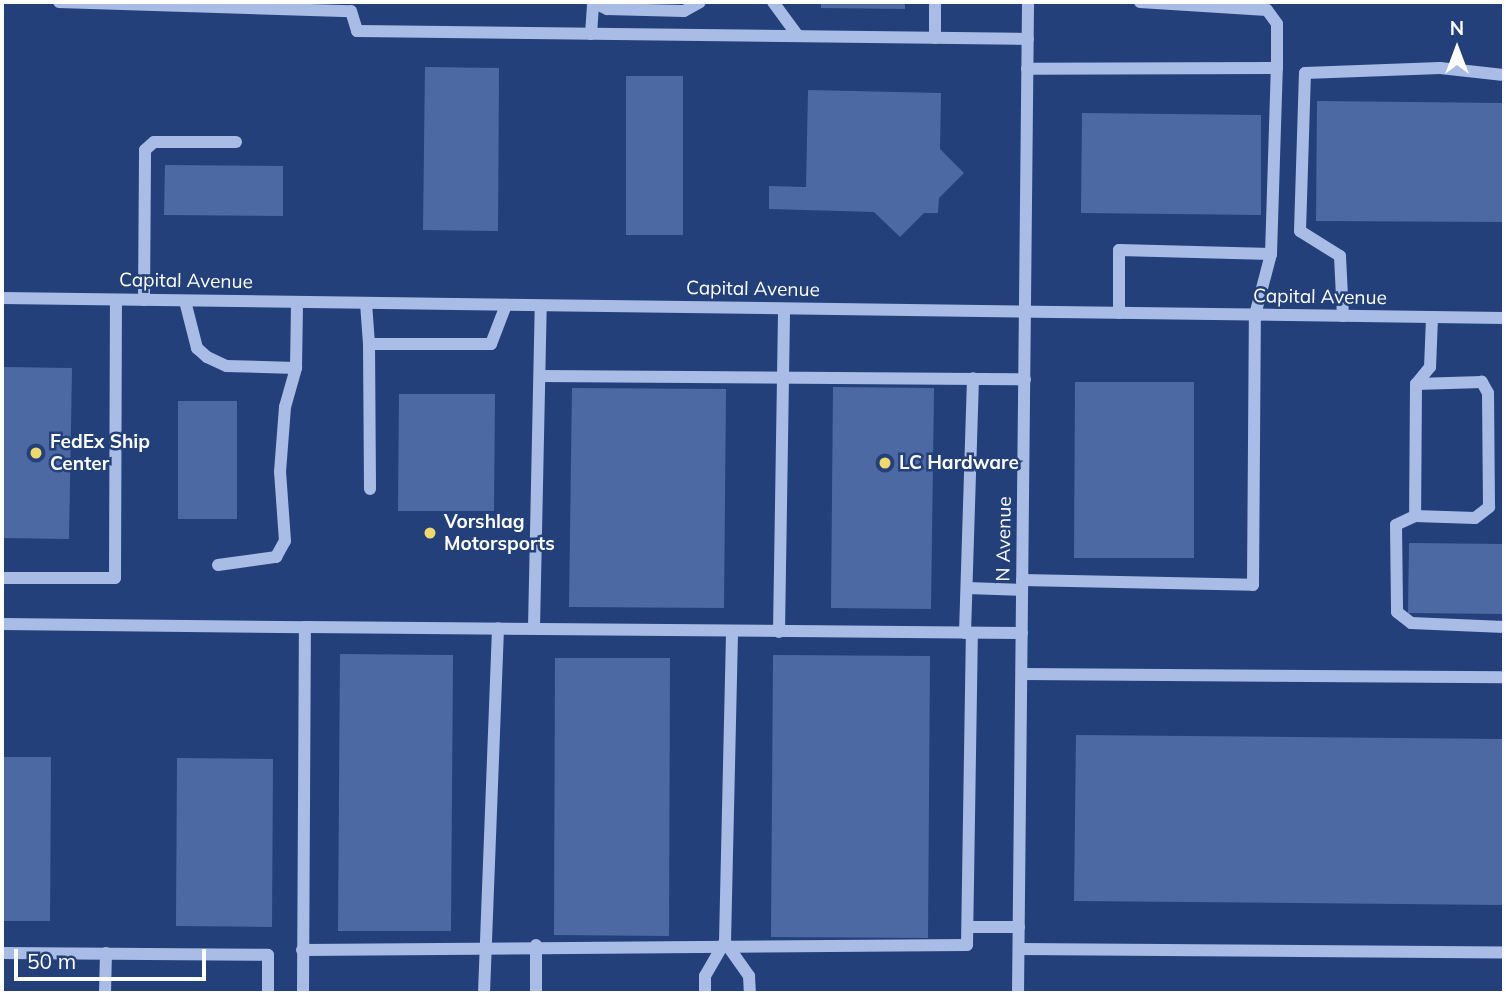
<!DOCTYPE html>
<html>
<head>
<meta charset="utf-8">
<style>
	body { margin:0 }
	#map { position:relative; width:1506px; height:995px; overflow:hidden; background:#24407b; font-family:Mulish,sans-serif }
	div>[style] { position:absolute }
	.building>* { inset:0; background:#4c69a4 }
	.minor>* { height:12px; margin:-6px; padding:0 6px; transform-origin:6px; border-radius:6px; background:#a8bce5 }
	.dots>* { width:19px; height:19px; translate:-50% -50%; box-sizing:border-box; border:4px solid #24407b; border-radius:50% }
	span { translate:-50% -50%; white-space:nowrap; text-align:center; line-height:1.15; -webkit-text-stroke:5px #24407b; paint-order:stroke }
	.street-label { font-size:19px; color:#fff }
	.poi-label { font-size:19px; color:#fff; font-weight:700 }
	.left { translate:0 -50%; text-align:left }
	.frame { position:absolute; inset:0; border:4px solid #fff; pointer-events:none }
	.north { position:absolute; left:1422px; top:14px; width:70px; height:70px; -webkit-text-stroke:5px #24407b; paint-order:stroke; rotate:0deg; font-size:19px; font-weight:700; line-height:28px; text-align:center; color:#fff }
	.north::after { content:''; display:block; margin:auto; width:24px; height:32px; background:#fff; clip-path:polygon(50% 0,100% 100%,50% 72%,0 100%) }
	.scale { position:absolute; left:14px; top:949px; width:192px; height:32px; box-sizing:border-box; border:4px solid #fff; border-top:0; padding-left:9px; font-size:21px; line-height:24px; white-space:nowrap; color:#fff; -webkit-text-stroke:5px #24407b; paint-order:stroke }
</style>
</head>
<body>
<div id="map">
	<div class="building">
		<div style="clip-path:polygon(821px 2px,905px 2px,905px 9px,821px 8px)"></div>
		<div style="clip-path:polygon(425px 67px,499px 68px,498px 231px,423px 230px)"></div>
		<div style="clip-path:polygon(626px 76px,683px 76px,683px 235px,626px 235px)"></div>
		<div style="clip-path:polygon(808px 90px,941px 93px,940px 149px,964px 173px,939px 198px,938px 213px,924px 213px,900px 237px,874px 212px,769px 209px,769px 186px,806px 187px)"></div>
		<div style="clip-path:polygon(1317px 101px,1504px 103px,1504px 222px,1316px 221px)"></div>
		<div style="clip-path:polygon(1082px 113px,1261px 115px,1261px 215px,1081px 213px)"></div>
		<div style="clip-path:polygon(165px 165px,283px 166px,283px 216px,164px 215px)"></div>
		<div style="clip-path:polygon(2px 367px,72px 368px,69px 539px,2px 538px)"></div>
		<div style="clip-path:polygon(1075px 382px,1194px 382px,1194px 558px,1074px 558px)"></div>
		<div style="clip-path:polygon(833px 387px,934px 388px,931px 609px,831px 608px)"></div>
		<div style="clip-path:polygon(572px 388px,726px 389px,724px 608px,569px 607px)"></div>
		<div style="clip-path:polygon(399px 394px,495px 394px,494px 511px,398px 511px)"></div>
		<div style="clip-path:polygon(178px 401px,237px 401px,237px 519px,178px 519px)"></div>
		<div style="clip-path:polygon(1409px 543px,1504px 544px,1504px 614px,1408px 613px)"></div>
		<div style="clip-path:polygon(340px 654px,453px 655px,451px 931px,338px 931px)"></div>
		<div style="clip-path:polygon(773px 655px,930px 656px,928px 938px,771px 937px)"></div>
		<div style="clip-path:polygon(555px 658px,670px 658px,669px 936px,554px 935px)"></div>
		<div style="clip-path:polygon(1076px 735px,1504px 739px,1504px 905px,1074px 901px)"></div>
		<div style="clip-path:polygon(2px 757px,51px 757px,50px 921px,2px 921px)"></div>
		<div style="clip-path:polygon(177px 758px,273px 759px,272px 927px,176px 926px)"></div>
	</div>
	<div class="minor">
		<div style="left:59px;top:2px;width:292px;rotate:1.8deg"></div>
		<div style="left:351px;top:11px;width:21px;rotate:73deg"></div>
		<div style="left:357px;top:31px;width:671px;rotate:0.68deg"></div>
		<div style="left:592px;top:2px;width:17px;rotate:25deg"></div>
		<div style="left:607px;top:9px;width:77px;rotate:1.5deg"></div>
		<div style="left:684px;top:11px;width:18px;rotate:-29deg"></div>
		<div style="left:773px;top:2px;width:42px;rotate:53.7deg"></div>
		<div style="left:935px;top:2px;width:36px;rotate:90deg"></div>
		<div style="left:1140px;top:2px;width:127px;rotate:3.6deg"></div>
		<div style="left:1267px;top:10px;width:17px;rotate:54deg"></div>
		<div style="left:1277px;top:24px;width:44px;rotate:90deg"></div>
		<div style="left:591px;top:34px;width:32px;rotate:-86deg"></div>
		<div style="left:2px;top:298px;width:1502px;rotate:0.76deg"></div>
		<div style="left:144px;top:300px;width:150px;rotate:-89.6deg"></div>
		<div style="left:145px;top:150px;width:12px;rotate:-42deg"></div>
		<div style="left:154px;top:142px;width:82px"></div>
		<div style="left:185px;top:301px;width:49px;rotate:75.7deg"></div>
		<div style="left:197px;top:348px;width:13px;rotate:42deg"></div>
		<div style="left:207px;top:357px;width:21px;rotate:25deg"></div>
		<div style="left:226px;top:366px;width:70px;rotate:1.6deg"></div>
		<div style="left:296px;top:368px;width:66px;rotate:-89.1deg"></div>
		<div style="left:366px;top:303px;width:41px;rotate:85.8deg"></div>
		<div style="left:369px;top:344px;width:122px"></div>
		<div style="left:491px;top:344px;width:42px;rotate:-69deg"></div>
		<div style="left:1119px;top:313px;width:63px;rotate:-90deg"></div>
		<div style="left:1119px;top:250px;width:152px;rotate:1.5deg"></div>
		<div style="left:1343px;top:316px;width:60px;rotate:-92.9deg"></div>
		<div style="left:1340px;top:256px;width:47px;rotate:-148deg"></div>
		<div style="left:1300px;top:231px;width:158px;rotate:-88.2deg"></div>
		<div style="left:1305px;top:73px;width:135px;rotate:-2.1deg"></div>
		<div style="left:1440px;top:68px;width:64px;rotate:6.2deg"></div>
		<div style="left:1432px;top:318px;width:49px;rotate:92.3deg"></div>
		<div style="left:1430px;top:367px;width:22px;rotate:129deg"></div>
		<div style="left:1416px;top:384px;width:132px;rotate:90.4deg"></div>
		<div style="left:1415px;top:516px;width:21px;rotate:155deg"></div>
		<div style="left:1396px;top:525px;width:87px;rotate:89.3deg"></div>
		<div style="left:1397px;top:612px;width:18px;rotate:38deg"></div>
		<div style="left:1411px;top:623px;width:93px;rotate:2.5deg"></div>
		<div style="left:369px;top:344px;width:145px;rotate:89.6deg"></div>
		<div style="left:540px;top:376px;width:485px;rotate:0.4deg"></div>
		<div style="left:1415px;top:516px;width:60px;rotate:1.9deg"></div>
		<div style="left:1475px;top:518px;width:18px;rotate:-38deg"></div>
		<div style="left:1489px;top:507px;width:114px;rotate:-90.5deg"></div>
		<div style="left:1488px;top:393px;width:13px;rotate:-119deg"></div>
		<div style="left:1482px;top:382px;width:66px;rotate:178.3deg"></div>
		<div style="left:218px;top:565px;width:59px;rotate:-7.9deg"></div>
		<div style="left:276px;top:557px;width:18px;rotate:-61deg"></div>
		<div style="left:285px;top:541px;width:69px;rotate:-94.1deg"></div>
		<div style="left:280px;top:472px;width:65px;rotate:-85.6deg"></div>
		<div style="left:285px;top:407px;width:41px;rotate:-74.2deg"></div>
		<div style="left:2px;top:578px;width:113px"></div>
		<div style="left:115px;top:578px;width:278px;rotate:-89.8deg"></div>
		<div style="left:1022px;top:580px;width:231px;rotate:1.2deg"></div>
		<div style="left:1253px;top:585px;width:270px;rotate:-89.6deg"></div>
		<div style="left:1255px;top:315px;width:63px;rotate:-75.3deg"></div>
		<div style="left:1271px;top:254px;width:186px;rotate:-88.2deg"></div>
		<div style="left:1277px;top:68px;width:250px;rotate:179.8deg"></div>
		<div style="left:967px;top:588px;width:55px;rotate:2.1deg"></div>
		<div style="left:2px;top:624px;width:303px;rotate:0.6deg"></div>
		<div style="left:534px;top:628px;width:322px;rotate:-88.8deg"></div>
		<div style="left:779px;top:632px;width:323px;rotate:-89.1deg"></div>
		<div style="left:965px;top:633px;width:255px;rotate:-88.2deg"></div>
		<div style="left:1022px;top:674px;width:482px;rotate:0.4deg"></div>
		<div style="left:968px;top:927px;width:51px"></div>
		<div style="left:725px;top:942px;width:42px;rotate:54.8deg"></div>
		<div style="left:749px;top:976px;width:17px;rotate:87deg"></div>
		<div style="left:536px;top:945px;width:48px;rotate:90deg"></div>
		<div style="left:1019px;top:949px;width:485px;rotate:0.4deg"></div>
		<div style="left:302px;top:950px;width:665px;rotate:-0.43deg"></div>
		<div style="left:967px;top:945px;width:312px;rotate:-89.1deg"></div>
		<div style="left:2px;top:953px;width:266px;rotate:0.4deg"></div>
		<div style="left:268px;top:955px;width:38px;rotate:90deg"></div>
		<div style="left:105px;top:993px;width:40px;rotate:-88.6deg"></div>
		<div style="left:303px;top:993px;width:366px;rotate:-89.7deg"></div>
		<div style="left:305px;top:627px;width:717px;rotate:0.48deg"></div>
		<div style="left:484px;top:993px;width:365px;rotate:-87.8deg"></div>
		<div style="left:705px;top:993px;width:17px;rotate:-90deg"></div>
		<div style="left:705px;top:976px;width:39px;rotate:-60deg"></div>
		<div style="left:725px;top:942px;width:311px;rotate:-88.7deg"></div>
		<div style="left:1018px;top:993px;width:991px;rotate:-89.42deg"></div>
	</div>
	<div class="dots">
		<div style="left:36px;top:453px;background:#efd86c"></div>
		<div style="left:885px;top:463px;background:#efd86c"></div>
		<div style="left:430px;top:533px;background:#efd86c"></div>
	</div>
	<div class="street-label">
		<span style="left:186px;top:281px;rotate:1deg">Capital Avenue</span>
		<span style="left:753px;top:289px;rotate:1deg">Capital Avenue</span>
		<span style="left:1320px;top:297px;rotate:1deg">Capital Avenue</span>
		<span style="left:1004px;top:539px;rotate:-89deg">N Avenue</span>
	</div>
	<div class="poi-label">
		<span class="left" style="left:50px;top:453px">FedEx Ship<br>Center</span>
		<span class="left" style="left:899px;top:463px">LC Hardware</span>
		<span class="left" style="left:444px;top:533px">Vorshlag<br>Motorsports</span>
	</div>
	<div class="frame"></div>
	<div class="north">N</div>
	<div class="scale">50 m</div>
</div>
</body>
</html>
